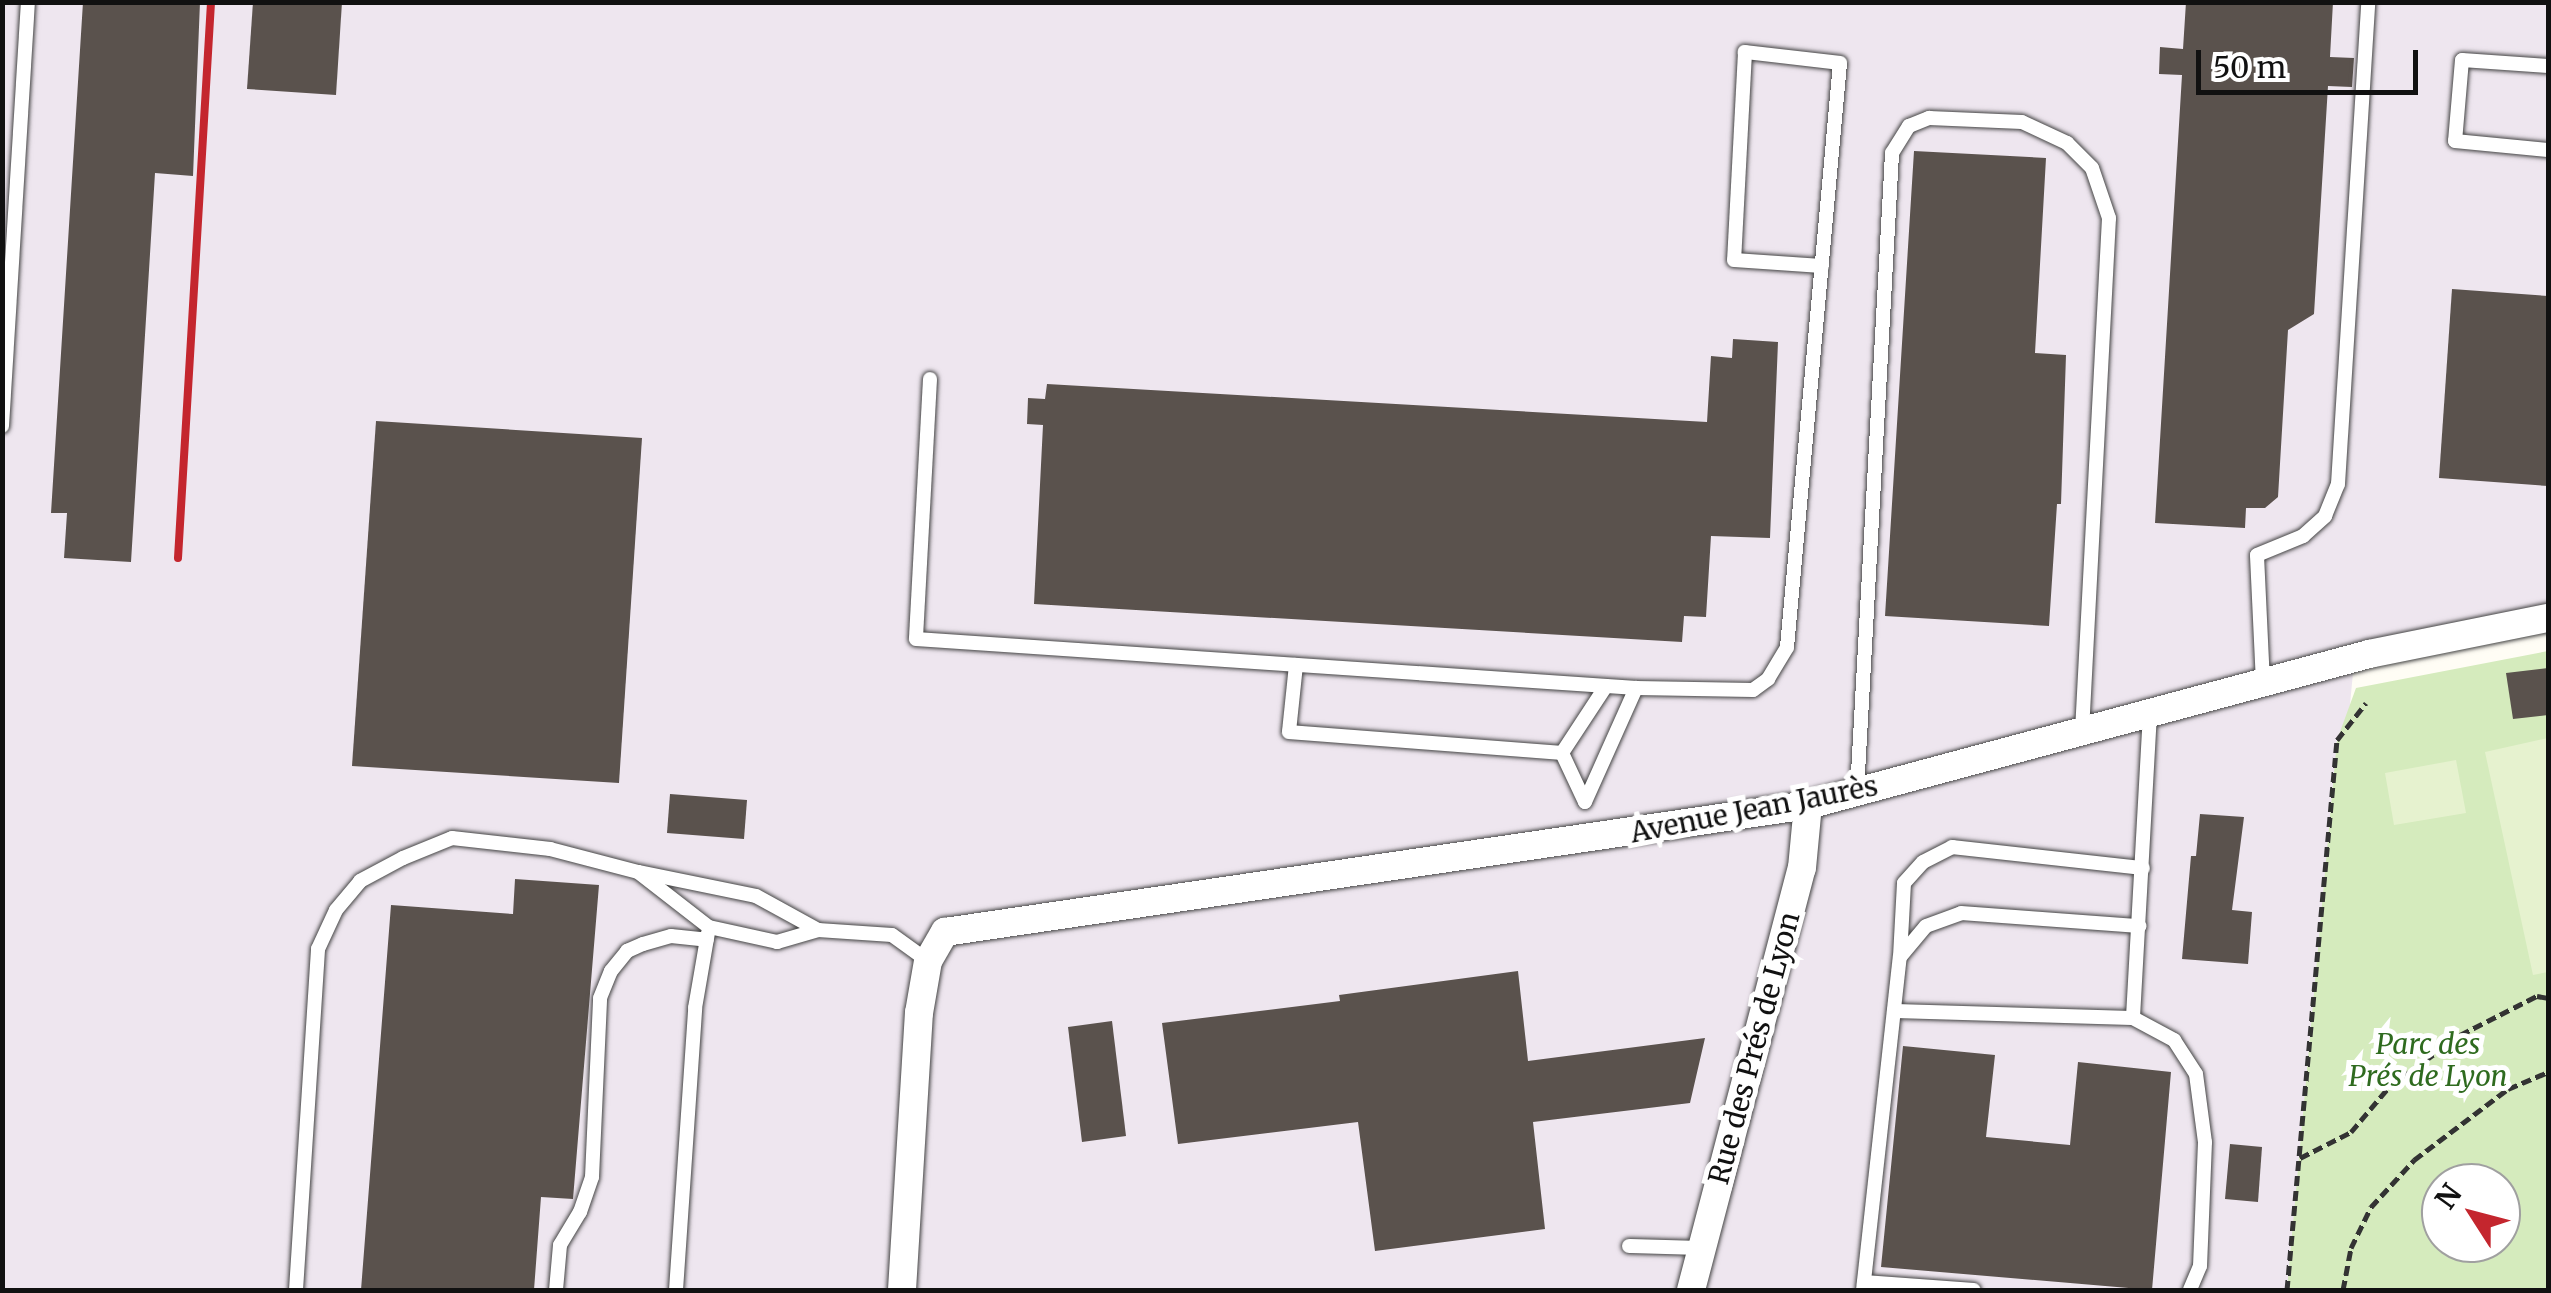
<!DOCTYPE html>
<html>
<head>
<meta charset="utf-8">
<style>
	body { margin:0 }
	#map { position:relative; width:2551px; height:1293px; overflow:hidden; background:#fffdf5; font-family:Merriweather,serif }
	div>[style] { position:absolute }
	.industrial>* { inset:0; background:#eee6ef }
	.green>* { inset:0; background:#d5ebbd }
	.pitch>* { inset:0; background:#e6f2cf }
	.building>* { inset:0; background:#5a524d }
	.path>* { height:5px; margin-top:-2.5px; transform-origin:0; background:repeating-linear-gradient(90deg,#333 0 10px,transparent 0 15px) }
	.roads { filter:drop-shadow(0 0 2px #444) drop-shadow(0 0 2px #444) }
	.service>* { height:14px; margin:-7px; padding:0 7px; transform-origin:7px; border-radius:7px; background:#fff }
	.minor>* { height:28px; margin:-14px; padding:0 14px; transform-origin:14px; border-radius:14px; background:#fff }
	.rail>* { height:8px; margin:-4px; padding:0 4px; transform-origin:4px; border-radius:4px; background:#c4262e }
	span { translate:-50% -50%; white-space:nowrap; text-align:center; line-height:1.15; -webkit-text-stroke:10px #fff; paint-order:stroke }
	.street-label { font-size:28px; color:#111 }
	.park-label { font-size:28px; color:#2f6b1f; font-style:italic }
	.frame { position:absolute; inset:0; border:5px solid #111; pointer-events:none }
	.north { position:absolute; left:2421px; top:1163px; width:100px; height:100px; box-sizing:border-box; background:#fff; border:2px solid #a0a0a0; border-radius:50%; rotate:306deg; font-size:28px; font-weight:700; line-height:40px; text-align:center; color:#111 }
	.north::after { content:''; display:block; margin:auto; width:35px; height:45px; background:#c4262e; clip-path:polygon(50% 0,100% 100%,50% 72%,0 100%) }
	.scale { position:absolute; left:2196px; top:50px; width:222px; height:45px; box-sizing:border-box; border:5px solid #111; border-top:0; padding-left:12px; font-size:30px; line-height:35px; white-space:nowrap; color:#111; -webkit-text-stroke:8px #fff; paint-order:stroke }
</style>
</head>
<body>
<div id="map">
	<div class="industrial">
		<div style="clip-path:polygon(3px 3px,2548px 3px,2548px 616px,2354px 662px,2295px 1290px,3px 1290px)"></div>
	</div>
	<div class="green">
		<div style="clip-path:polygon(evenodd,2548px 651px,2548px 1290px,2287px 1290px,2337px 740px,2356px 688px,2548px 651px,2441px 1183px,2501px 1183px,2501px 1243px,2441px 1243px,2441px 1183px)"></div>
	</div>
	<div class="pitch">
		<div style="clip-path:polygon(2548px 738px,2548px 972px,2533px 975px,2485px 752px)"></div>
		<div style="clip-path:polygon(2456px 760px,2466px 813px,2394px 825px,2385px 773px)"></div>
	</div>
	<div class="building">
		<div style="clip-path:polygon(83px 2px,200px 2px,193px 176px,155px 173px,131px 562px,64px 558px,67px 513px,51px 513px)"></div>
		<div style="clip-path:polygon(253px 2px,342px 2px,336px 95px,247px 89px)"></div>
		<div style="clip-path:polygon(2186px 2px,2333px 2px,2330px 57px,2354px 58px,2352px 87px,2328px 86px,2314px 314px,2288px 330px,2278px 497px,2265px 508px,2246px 508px,2245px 528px,2155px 523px,2182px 75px,2159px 74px,2160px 47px,2183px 49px)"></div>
		<div style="clip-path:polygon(1914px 151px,2046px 158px,2035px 353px,2066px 355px,2061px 504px,2057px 504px,2049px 626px,1885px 616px)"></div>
		<div style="clip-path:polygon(2452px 289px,2548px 296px,2548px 486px,2439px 478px)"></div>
		<div style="clip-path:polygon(1733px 339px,1778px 342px,1770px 538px,1711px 536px,1706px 617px,1684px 616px,1682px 642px,1034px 604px,1043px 425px,1027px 424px,1028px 398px,1045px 399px,1047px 384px,1707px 422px,1711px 356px,1732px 358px)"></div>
		<div style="clip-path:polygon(376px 421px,642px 438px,619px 783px,352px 766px)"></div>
		<div style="clip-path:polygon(2548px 668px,2548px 715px,2513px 719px,2506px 673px)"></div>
		<div style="clip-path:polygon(670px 794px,747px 800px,744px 839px,667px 833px)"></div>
		<div style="clip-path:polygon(2200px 814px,2244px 817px,2232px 910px,2252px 912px,2248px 964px,2182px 959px,2191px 856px,2196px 856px)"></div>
		<div style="clip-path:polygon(515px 879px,599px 885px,573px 1199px,541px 1197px,534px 1290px,361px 1290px,391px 905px,513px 914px)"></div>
		<div style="clip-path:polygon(1518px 971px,1528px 1061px,1705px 1038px,1690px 1103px,1533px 1122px,1545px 1229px,1375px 1251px,1358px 1122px,1178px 1144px,1162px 1023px,1340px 1001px,1339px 995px)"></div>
		<div style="clip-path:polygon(1112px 1021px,1126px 1136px,1082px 1142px,1068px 1027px)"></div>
		<div style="clip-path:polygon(1903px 1046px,1995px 1055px,1986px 1137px,2070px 1145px,2078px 1062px,2171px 1072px,2152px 1290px,1881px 1267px)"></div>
		<div style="clip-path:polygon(2230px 1144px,2262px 1147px,2258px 1202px,2225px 1199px)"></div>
	</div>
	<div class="path">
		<div style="left:2300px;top:1158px;width:57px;rotate:-27deg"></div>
		<div style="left:2351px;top:1132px;width:59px;rotate:-49.8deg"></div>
		<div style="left:2389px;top:1087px;width:88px;rotate:-36.2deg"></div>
		<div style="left:2460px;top:1035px;width:86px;rotate:-26.9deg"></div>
		<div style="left:2537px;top:996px;width:11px;rotate:10deg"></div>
		<div style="left:2287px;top:1290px;width:552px;rotate:-84.81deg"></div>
		<div style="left:2337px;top:740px;width:47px;rotate:-51.9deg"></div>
		<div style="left:2343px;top:1290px;width:43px;rotate:-79.2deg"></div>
		<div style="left:2351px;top:1248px;width:46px;rotate:-64deg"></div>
		<div style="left:2371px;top:1207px;width:64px;rotate:-47.5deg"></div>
		<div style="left:2414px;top:1160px;width:118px;rotate:-37.1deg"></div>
		<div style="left:2508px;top:1089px;width:43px;rotate:-23deg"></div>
	</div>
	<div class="roads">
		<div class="service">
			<div style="left:2548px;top:66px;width:86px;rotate:-176deg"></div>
			<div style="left:2462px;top:60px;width:81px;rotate:94.9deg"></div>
			<div style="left:2455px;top:141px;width:93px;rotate:5.5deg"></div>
			<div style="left:930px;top:379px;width:260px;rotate:93.1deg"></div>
			<div style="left:916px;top:639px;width:722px;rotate:3.89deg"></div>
			<div style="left:1636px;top:688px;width:117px;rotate:1deg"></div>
			<div style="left:1753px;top:690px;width:19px;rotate:-36deg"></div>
			<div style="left:1768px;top:679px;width:37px;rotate:-59deg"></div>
			<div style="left:1787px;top:647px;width:586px;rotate:-84.81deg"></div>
			<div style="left:1840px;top:63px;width:96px;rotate:-173.4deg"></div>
			<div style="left:1745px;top:52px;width:208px;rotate:93deg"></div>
			<div style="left:1734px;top:260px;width:88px;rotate:3.9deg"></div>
			<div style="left:2px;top:426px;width:425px;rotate:-86.5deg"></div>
			<div style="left:1296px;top:665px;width:67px;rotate:96deg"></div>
			<div style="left:1289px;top:732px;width:274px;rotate:4.4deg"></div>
			<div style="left:1562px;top:753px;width:80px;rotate:-56.7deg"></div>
			<div style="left:2263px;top:683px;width:128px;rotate:-92.7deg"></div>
			<div style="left:2257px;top:555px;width:50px;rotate:-22.4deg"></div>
			<div style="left:2303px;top:536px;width:30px;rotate:-42deg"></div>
			<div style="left:2325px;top:516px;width:35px;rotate:-68deg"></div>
			<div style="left:2338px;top:484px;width:483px;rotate:-86.4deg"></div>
			<div style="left:2150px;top:713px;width:305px;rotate:93.2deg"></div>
			<div style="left:2133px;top:1018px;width:47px;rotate:28.2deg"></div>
			<div style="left:2174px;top:1040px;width:40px;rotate:57.1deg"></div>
			<div style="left:2196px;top:1074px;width:69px;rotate:82.5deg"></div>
			<div style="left:2205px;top:1142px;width:124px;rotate:92.3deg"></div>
			<div style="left:2200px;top:1266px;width:26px;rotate:113deg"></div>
			<div style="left:1562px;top:753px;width:54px;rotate:64.9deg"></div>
			<div style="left:1585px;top:802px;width:125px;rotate:-65.9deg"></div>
			<div style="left:1857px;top:792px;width:640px;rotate:-86.86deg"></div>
			<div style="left:1892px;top:153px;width:32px;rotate:-58deg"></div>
			<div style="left:1909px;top:126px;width:22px;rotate:-22deg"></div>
			<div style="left:1929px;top:118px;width:93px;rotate:2.5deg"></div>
			<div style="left:2022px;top:122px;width:50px;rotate:25deg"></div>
			<div style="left:2067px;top:143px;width:35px;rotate:45deg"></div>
			<div style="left:2092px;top:168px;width:53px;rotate:71.2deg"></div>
			<div style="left:2109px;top:218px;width:515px;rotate:93.01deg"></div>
			<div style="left:639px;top:872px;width:119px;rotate:11.6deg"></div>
			<div style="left:756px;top:896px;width:71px;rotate:28.7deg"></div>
			<div style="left:1900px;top:957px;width:74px;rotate:-86.9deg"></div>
			<div style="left:1904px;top:883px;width:28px;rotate:-48deg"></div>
			<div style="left:1923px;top:862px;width:33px;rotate:-27deg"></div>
			<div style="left:1952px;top:847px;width:192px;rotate:6.3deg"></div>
			<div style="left:1894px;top:1011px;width:239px;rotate:1.7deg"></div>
			<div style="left:1629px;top:1246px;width:73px;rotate:1.6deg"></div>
			<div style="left:1864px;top:1282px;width:110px;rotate:4.2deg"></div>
			<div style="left:296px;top:1290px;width:342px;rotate:-86.3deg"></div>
			<div style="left:318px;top:949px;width:43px;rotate:-65.2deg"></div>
			<div style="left:336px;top:910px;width:38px;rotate:-50deg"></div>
			<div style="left:360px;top:881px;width:49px;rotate:-28.1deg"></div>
			<div style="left:403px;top:858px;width:53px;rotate:-22.2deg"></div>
			<div style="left:452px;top:838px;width:99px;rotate:6.4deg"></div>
			<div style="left:550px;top:849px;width:91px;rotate:14.6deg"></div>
			<div style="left:638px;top:872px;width:90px;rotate:37.8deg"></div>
			<div style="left:709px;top:927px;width:70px;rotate:12.4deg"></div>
			<div style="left:777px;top:942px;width:43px;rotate:-16.3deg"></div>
			<div style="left:818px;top:930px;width:74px;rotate:3.9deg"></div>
			<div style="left:892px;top:935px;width:44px;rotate:35.8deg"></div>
			<div style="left:556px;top:1290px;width:45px;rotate:-84.9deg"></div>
			<div style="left:560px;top:1245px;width:39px;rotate:-59deg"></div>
			<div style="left:580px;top:1212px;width:37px;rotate:-71deg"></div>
			<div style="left:592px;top:1177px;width:179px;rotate:-87.4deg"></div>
			<div style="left:600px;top:998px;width:29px;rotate:-68deg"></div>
			<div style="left:611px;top:971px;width:26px;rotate:-51deg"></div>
			<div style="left:627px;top:951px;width:17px;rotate:-24deg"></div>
			<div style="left:643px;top:944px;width:29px;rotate:-16deg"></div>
			<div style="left:671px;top:936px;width:36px;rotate:6deg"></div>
			<div style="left:676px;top:1290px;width:283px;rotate:-86.1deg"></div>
			<div style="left:695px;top:1008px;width:76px;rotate:-80.2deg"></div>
			<div style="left:1863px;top:1290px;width:335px;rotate:-83.7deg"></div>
			<div style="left:1900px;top:957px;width:40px;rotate:-50deg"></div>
			<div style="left:1926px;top:926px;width:37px;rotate:-20deg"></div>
			<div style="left:1961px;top:913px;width:179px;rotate:4.2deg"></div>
		</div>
		<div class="minor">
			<div style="left:902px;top:1290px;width:278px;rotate:-86.5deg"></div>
			<div style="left:919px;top:1013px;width:53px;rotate:-80.2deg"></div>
			<div style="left:928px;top:961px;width:34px;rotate:-60deg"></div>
			<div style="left:945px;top:932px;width:872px;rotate:-8.37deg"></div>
			<div style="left:1808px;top:805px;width:581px;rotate:-15.06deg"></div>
			<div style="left:2369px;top:654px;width:183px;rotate:-11.4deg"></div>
			<div style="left:1691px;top:1290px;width:436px;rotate:-75.3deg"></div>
			<div style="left:1802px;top:868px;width:63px;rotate:-84.6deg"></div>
		</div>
	</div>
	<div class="rail">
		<div style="left:178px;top:558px;width:557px;rotate:-86.6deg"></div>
	</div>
	<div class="street-label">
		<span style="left:1754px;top:809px;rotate:-11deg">Avenue Jean Jaurès</span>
		<span style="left:1754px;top:1048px;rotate:-75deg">Rue des Prés de Lyon</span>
	</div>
	<div class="park-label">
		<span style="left:2428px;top:1060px">Parc des<br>Prés de Lyon</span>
	</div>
	<div class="frame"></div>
	<div class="north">N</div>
	<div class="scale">50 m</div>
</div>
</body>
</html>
